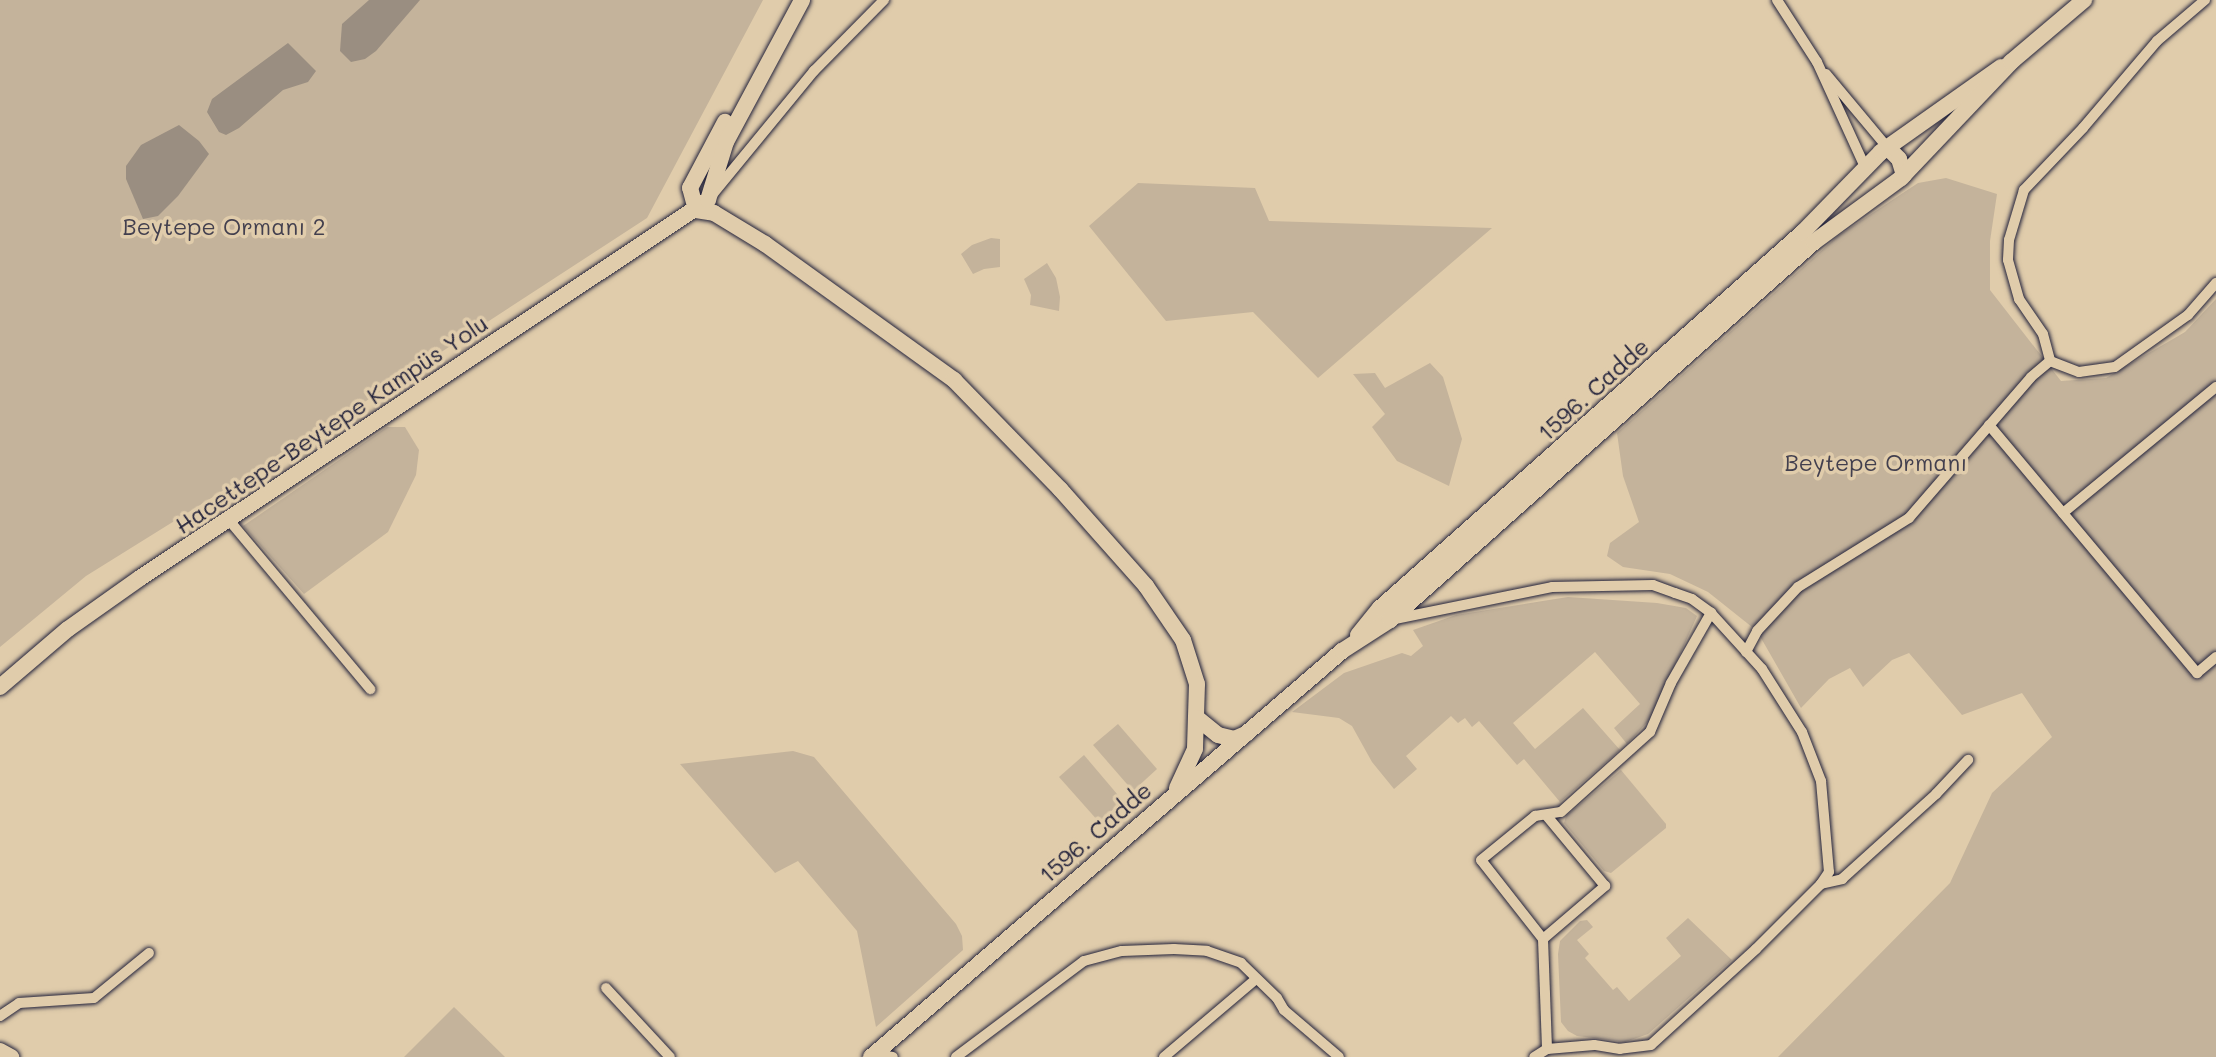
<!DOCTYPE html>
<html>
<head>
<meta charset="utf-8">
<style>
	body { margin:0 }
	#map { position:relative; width:2216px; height:1057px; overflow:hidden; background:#e0ccab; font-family:Mali,sans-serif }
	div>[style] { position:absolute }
	.green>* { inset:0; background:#c4b39b }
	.water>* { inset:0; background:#9a8e81 }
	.roads { filter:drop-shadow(0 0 2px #22223b) drop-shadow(0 0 2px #22223b) }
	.street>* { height:10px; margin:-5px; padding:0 5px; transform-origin:5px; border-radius:5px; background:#e0ccab }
	.secondary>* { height:16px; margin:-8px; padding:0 8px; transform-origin:8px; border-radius:8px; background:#e0ccab }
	span { translate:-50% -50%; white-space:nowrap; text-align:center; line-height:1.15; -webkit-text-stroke:7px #e0ccab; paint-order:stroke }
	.park-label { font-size:23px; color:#423f4e }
	.street-label { font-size:23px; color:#22223b }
</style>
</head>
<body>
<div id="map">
	<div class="green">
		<div style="clip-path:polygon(0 0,763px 0,647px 218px,343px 416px,86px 576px,0 647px)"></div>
		<div style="clip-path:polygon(1946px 178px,1997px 194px,1990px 241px,1990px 290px,2061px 381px,2106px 378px,2185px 332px,2216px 299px,2216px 1057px,1778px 1057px,1950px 883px,1992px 793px,2052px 737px,2022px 693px,1962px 715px,1909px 653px,1892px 660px,1863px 687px,1850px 668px,1829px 679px,1801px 708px,1757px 631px,1708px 592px,1670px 574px,1623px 567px,1607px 556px,1610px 543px,1639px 522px,1623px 476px,1617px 433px,1838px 236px,1918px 183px)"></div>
		<div style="clip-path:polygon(1138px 183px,1255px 188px,1269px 221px,1492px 228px,1318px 378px,1253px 312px,1166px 321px,1089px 226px)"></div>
		<div style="clip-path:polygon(991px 238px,1000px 239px,1000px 267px,984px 269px,973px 274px,961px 254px,972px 245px)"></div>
		<div style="clip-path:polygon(1047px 263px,1056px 278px,1060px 297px,1059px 311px,1030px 305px,1031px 295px,1024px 279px)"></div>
		<div style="clip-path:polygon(1430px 363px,1443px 377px,1462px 439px,1449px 486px,1397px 461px,1372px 427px,1385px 414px,1353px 374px,1375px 373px,1385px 388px)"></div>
		<div style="clip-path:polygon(387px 427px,405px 427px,419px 450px,416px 475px,388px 532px,304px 594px,243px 526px)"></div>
		<div style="clip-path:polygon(1568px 597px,1657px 603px,1686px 608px,1697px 616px,1652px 717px,1627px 744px,1614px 728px,1640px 704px,1595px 652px,1513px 723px,1535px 749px,1583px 708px,1620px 750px,1560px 802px,1524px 759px,1517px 765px,1479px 721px,1472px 727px,1465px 718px,1458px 723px,1451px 716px,1406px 756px,1417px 769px,1394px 789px,1372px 762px,1352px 726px,1339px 718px,1292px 712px,1344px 673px,1402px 653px,1411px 656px,1423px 646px,1413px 630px,1456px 615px)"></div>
		<div style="clip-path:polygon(1118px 724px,1157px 769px,1133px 791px,1093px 745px)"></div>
		<div style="clip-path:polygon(793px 751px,814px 757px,956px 924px,962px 936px,963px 950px,876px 1027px,857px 931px,798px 861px,775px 873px,680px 764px)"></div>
		<div style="clip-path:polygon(1084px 755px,1123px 801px,1099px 822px,1059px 777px)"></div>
		<div style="clip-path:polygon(1621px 770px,1666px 824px,1666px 828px,1611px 873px,1604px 871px,1564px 823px,1566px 816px)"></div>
		<div style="clip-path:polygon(1688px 918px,1732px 960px,1648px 1034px,1625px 1042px,1577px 1036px,1568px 1031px,1561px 1022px,1558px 954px,1560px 941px,1580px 921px,1587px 920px,1593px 927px,1577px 940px,1589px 954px,1585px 958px,1613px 990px,1617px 987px,1629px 1001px,1681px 956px,1666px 938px)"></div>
		<div style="clip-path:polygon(454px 1007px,505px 1057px,404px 1057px)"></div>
	</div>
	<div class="water">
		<div style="clip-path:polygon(369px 0,420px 0,376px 51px,365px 59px,351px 62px,340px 51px,342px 24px)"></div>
		<div style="clip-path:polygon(288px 43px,316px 71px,308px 82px,283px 90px,239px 128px,226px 135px,219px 132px,207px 112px,212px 99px)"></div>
		<div style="clip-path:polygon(179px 125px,199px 141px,209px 154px,178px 196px,158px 216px,143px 219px,126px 179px,126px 166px,141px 145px)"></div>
	</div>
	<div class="roads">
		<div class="street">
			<div style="left:1777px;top:0;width:74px;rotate:57.2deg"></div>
			<div style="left:1817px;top:62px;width:115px;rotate:65.4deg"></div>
			<div style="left:2205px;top:0;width:63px;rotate:139.5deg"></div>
			<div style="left:2157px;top:41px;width:114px;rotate:130.4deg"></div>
			<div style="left:2083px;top:128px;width:86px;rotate:133.6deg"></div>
			<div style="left:2024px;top:190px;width:52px;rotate:106.7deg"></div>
			<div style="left:2009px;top:240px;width:20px;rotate:93deg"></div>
			<div style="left:2008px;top:260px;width:41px;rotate:74.2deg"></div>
			<div style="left:2019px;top:299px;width:42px;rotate:55.6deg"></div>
			<div style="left:2043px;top:334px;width:28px;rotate:75deg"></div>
			<div style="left:2050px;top:361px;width:31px;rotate:21deg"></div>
			<div style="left:2079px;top:372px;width:36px;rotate:-8deg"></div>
			<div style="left:2115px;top:367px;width:90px;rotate:-35.5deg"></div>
			<div style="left:2188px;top:315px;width:43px;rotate:-48.8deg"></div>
			<div style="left:1826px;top:74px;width:95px;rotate:50.1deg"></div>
			<div style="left:712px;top:195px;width:161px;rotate:-50.6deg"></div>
			<div style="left:814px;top:71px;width:100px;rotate:-45.4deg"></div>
			<div style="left:1989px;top:425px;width:324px;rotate:50deg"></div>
			<div style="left:2197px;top:673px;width:25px;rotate:-40deg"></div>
			<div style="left:2063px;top:513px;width:198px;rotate:-39.5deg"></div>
			<div style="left:228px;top:519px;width:222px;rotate:50.1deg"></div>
			<div style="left:1390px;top:620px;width:165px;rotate:-11.5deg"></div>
			<div style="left:1552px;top:587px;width:101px;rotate:-1.1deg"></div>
			<div style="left:1653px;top:585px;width:23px;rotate:20deg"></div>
			<div style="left:1675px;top:593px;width:18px;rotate:19deg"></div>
			<div style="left:1692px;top:599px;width:24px;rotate:36deg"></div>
			<div style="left:1711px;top:613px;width:76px;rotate:47.7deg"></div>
			<div style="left:1762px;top:669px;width:75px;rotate:57.6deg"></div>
			<div style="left:1802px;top:732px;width:53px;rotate:68.8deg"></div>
			<div style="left:1821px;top:781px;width:91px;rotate:85deg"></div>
			<div style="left:1829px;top:872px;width:14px;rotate:124deg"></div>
			<div style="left:1821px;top:884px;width:92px;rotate:135deg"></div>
			<div style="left:1756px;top:949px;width:142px;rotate:137.6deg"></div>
			<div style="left:1651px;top:1045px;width:31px;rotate:173deg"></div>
			<div style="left:1620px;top:1049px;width:26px;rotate:-171deg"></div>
			<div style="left:1594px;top:1045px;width:47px;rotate:175.1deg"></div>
			<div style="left:1547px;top:1049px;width:15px;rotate:148deg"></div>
			<div style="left:1746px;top:652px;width:24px;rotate:-62deg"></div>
			<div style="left:1757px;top:631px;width:60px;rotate:-47deg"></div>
			<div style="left:1798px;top:587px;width:131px;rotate:-31.9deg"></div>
			<div style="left:1909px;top:518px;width:186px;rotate:-49.1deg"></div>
			<div style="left:2031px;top:377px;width:25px;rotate:-40deg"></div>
			<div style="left:1821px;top:884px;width:22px;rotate:-13deg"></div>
			<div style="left:1842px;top:879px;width:127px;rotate:-42.1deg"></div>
			<div style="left:1936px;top:794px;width:47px;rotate:-46.7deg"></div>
			<div style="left:1543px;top:939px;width:100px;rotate:-128.1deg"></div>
			<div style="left:1481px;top:860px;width:70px;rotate:-39.2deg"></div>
			<div style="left:1535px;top:816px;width:26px;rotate:-9deg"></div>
			<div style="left:1561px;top:812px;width:120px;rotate:-42deg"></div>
			<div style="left:1650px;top:732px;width:53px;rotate:-66.8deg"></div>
			<div style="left:1671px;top:683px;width:81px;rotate:-60.3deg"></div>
			<div style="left:1543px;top:939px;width:82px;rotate:-40.5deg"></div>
			<div style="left:1605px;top:886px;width:92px;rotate:-129.7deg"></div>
			<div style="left:1543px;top:939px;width:110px;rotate:87.9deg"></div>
			<div style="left:606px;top:988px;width:94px;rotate:47.2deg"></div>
			<div style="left:0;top:1016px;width:23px;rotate:-34deg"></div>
			<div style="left:19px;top:1003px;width:75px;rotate:-3.8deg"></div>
			<div style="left:94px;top:998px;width:71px;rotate:-39.3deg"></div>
			<div style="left:875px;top:1054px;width:18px;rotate:9deg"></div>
			<div style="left:956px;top:1057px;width:160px;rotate:-36.9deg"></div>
			<div style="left:1084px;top:961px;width:39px;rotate:-15deg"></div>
			<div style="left:1122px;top:951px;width:52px;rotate:-2.2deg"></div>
			<div style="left:1174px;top:949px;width:33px;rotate:3deg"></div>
			<div style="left:1207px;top:951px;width:36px;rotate:19deg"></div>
			<div style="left:1241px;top:963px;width:50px;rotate:44.2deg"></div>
			<div style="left:1277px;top:998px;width:14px;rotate:60deg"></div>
			<div style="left:1284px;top:1010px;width:72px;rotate:40.5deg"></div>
			<div style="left:1164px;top:1057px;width:121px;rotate:-40.3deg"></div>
		</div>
		<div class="secondary">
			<div style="left:1887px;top:147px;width:17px;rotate:45deg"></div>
			<div style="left:1899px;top:159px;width:17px;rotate:73deg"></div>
			<div style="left:696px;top:210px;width:18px;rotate:9deg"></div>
			<div style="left:714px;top:213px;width:60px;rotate:31.3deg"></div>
			<div style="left:765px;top:244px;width:233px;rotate:35.7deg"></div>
			<div style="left:954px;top:380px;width:152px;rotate:45.8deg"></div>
			<div style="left:1060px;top:489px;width:130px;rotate:48.4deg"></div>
			<div style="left:1146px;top:586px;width:65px;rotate:55.6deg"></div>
			<div style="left:1183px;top:640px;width:46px;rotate:72.3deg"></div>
			<div style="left:1197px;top:684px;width:65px;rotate:91.8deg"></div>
			<div style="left:1195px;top:749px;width:43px;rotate:114.8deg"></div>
			<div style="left:696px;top:210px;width:23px;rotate:-105deg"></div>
			<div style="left:690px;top:188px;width:75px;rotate:-62.1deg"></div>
			<div style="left:1358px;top:635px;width:35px;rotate:-51deg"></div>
			<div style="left:1380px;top:608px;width:565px;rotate:-41.63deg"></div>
			<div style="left:1802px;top:233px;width:113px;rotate:-45.7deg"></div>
			<div style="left:1881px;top:152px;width:147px;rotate:-35.3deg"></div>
			<div style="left:0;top:687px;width:89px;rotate:-40.5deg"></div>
			<div style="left:68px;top:629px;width:88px;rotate:-35.3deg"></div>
			<div style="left:140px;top:578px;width:682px;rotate:-33.64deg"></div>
			<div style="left:708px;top:200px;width:61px;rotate:-72.8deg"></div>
			<div style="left:726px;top:142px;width:161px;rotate:-61.8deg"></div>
			<div style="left:1197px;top:718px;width:27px;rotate:39deg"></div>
			<div style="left:1218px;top:735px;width:16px;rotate:14deg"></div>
			<div style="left:1234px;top:739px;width:13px;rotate:-23deg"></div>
			<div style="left:0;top:1051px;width:13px;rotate:29deg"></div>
			<div style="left:871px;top:1057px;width:622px;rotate:-40.76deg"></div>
			<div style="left:1342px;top:651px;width:57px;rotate:-32.9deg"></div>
			<div style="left:1390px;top:620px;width:568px;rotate:-41.72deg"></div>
			<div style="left:1814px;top:242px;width:108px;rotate:-36.3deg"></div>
			<div style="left:1901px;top:178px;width:160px;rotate:-46.5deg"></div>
			<div style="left:2011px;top:62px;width:96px;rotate:-40.3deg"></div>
		</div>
	</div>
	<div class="park-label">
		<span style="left:224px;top:226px">Beytepe Ormanı 2</span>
		<span style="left:1876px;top:462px">Beytepe Ormanı</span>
	</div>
	<div class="street-label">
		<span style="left:1593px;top:389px;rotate:-42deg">1596. Cadde</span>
		<span style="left:331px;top:424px;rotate:-34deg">Hacettepe-Beytepe Kampüs Yolu</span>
		<span style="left:1095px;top:832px;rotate:-41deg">1596. Cadde</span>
	</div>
</div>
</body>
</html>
